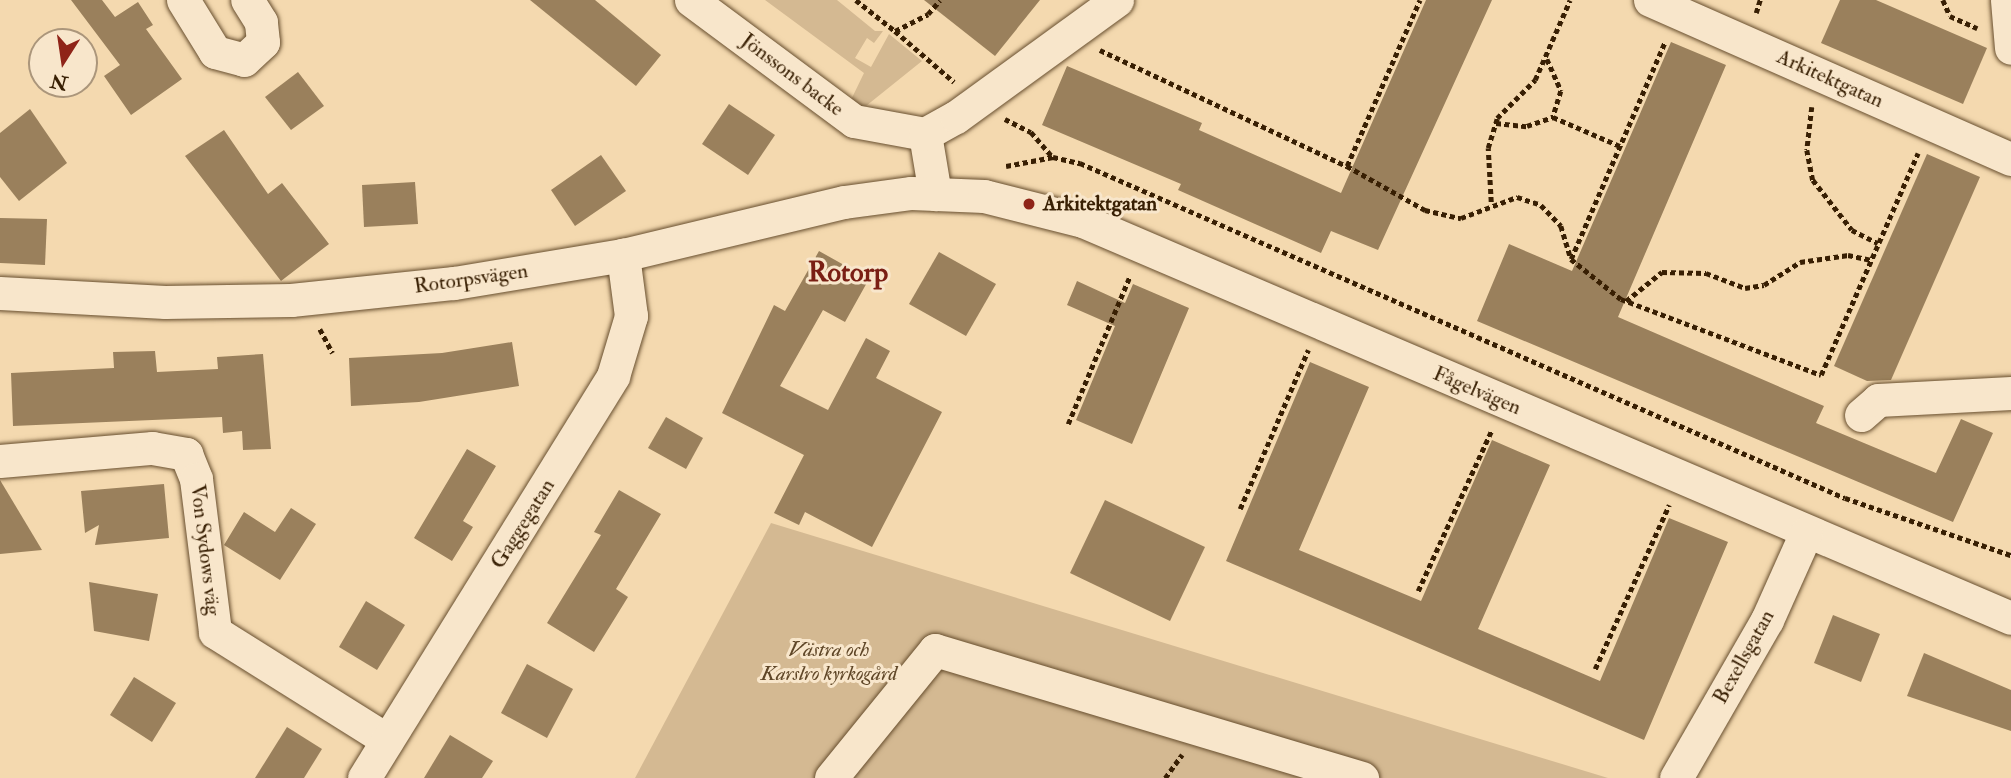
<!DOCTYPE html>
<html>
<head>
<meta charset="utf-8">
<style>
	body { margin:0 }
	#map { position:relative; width:2011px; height:778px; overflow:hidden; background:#f4d9af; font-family:"IM FELL Double Pica",serif }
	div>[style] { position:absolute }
	.green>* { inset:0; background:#d4b992 }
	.building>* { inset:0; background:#9a805c }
	.path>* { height:4.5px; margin-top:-2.25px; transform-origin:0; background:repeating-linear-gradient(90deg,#381f03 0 5px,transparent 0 8.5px) }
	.roads { filter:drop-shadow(0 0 2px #674e2e) drop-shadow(0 0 2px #674e2e) }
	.minor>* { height:33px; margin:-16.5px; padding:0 16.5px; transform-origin:16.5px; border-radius:16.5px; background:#f8e6cb }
	.dots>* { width:19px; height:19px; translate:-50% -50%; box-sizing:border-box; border:4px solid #f8e6cb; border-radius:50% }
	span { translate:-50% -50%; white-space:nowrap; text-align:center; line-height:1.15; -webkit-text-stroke:6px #f8e6cb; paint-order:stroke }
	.street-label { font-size:21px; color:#381f03 }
	.poi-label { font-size:21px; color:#381f03; font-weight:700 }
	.left { translate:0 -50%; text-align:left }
	.park-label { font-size:21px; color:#5f4627; font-style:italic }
	.district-label { font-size:28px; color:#7a1f14; font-weight:700 }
	.north { position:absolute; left:28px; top:28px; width:70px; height:70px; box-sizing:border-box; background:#f8e6cb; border:2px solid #ab967b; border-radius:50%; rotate:192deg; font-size:19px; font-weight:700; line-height:28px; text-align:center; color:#381f03 }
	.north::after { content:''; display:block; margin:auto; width:24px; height:32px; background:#8f2418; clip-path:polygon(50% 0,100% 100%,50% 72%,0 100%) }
</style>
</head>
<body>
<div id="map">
	<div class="green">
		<div style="clip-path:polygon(765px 0,837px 0,875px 31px,883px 31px,874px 43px,867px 38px,855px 58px,871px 67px,889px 34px,922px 61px,861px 110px,849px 104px,864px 73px)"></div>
		<div style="clip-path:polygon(771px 523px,1608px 778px,635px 778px)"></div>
	</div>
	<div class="building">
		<div style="clip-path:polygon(71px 0,102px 0,115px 17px,138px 2px,153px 25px,146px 29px,182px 79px,131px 115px,104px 76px,120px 65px)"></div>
		<div style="clip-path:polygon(530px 0,595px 0,661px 55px,636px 86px)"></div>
		<div style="clip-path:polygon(924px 0,1040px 0,995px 56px)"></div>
		<div style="clip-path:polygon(1426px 0,1492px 0,1378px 250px,1331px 231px,1321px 253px,1178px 190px,1181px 184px,1042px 125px,1067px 66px,1202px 123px,1199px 130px,1341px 193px)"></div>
		<div style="clip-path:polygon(1840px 0,1876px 0,1987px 48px,1963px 104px,1821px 43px)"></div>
		<div style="clip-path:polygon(1671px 42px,1726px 65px,1618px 317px,1824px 406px,1816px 423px,1936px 473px,1961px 419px,1993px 433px,1953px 522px,1477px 321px,1509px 244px,1572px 271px)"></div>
		<div style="clip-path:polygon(298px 72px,324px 106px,291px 130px,265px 97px)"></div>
		<div style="clip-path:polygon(729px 104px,775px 135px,748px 175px,702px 144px)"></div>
		<div style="clip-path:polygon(30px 109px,67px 163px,19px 201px,0 177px,0 133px)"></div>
		<div style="clip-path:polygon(224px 130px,268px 194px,282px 183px,329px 244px,281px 281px,185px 156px)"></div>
		<div style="clip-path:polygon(1927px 154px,1980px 177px,1891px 380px,1867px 381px,1834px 366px)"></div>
		<div style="clip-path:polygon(601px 155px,626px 191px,575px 226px,551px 190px)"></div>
		<div style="clip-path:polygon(415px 182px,418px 224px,364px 227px,362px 185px)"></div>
		<div style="clip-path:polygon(0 218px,47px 219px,45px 265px,0 263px)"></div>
		<div style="clip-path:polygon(819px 251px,869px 279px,845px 322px,823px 310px,780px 386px,828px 410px,866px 338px,890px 351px,876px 378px,942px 412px,872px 547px,805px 512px,799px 525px,774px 513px,804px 455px,722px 413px,774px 305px,785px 311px)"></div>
		<div style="clip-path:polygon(939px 252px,996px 284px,966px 336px,909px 304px)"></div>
		<div style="clip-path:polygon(1077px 281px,1125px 303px,1133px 284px,1189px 308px,1132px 444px,1076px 420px,1115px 326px,1067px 305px)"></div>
		<div style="clip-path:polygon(512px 342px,519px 386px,419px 402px,351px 406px,349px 358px,442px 353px)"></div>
		<div style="clip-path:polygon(155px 351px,157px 372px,218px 369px,217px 357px,263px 354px,271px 449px,243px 450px,242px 431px,223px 433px,222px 417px,13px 426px,11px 373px,114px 368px,113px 352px)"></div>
		<div style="clip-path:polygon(1310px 362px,1369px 387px,1299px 550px,1421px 601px,1492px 440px,1550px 465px,1478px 629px,1600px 681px,1669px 518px,1728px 542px,1644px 740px,1226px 561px)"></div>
		<div style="clip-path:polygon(666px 417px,703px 438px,686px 469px,648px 448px)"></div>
		<div style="clip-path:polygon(467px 449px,496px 466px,463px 521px,473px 527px,452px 561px,414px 538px)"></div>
		<div style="clip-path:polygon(0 480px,42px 550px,0 554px)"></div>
		<div style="clip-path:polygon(164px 484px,169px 538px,95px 545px,99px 525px,85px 533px,81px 491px)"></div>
		<div style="clip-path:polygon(619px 490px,661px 514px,616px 589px,628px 597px,594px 652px,547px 623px,601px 535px,594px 532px)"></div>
		<div style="clip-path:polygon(1105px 500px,1205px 547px,1170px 621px,1070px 573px)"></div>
		<div style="clip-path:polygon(291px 508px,316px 524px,280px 580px,224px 545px,244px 512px,275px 532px)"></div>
		<div style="clip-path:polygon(89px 582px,158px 594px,149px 641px,94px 631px)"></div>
		<div style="clip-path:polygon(366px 601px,405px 625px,377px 670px,339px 647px)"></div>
		<div style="clip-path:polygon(1833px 615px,1880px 634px,1861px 682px,1814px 663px)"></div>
		<div style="clip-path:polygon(1924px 653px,2011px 690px,2011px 731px,1907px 696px)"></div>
		<div style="clip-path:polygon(527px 664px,573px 689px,547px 738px,501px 713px)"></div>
		<div style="clip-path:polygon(134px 677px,176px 703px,152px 742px,110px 715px)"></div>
		<div style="clip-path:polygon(287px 727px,322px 749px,304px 778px,255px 778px)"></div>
		<div style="clip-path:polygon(450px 735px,493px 761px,482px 778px,424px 778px)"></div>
	</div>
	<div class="path">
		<div style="left:856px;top:0;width:50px;rotate:38.5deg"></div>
		<div style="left:895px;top:31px;width:37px;rotate:-27deg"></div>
		<div style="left:928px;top:14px;width:18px;rotate:-49deg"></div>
		<div style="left:1943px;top:0;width:17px;rotate:66deg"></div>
		<div style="left:1950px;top:16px;width:30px;rotate:24deg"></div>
		<div style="left:1756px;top:13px;width:14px;rotate:-73deg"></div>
		<div style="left:895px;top:31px;width:78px;rotate:40.8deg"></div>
		<div style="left:1100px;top:50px;width:273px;rotate:25.2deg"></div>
		<div style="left:1347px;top:166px;width:90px;rotate:29.4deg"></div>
		<div style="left:1425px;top:210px;width:37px;rotate:13deg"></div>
		<div style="left:1461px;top:218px;width:60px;rotate:-20.6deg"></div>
		<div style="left:1517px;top:197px;width:25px;rotate:18deg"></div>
		<div style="left:1541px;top:205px;width:29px;rotate:46deg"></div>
		<div style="left:1561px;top:226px;width:34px;rotate:73deg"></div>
		<div style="left:1571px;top:259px;width:64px;rotate:38.7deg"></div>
		<div style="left:1621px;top:299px;width:214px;rotate:20.8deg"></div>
		<div style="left:1821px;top:375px;width:242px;rotate:-66.4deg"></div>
		<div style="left:1547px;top:59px;width:35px;rotate:66deg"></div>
		<div style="left:1561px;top:91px;width:27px;rotate:107deg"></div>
		<div style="left:1812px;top:107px;width:43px;rotate:96.6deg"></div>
		<div style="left:1807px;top:150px;width:31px;rotate:79deg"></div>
		<div style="left:1813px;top:180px;width:63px;rotate:52deg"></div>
		<div style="left:1852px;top:230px;width:29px;rotate:27deg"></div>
		<div style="left:1005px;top:119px;width:29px;rotate:27deg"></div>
		<div style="left:1031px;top:132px;width:33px;rotate:49deg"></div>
		<div style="left:1496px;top:123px;width:31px;rotate:6deg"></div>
		<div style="left:1527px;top:126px;width:28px;rotate:-19deg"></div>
		<div style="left:1553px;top:117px;width:73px;rotate:23.4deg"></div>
		<div style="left:1006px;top:166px;width:48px;rotate:-10.8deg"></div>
		<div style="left:1053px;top:157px;width:28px;rotate:13deg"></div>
		<div style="left:1080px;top:163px;width:835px;rotate:23.65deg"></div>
		<div style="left:1845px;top:498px;width:176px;rotate:19deg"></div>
		<div style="left:1347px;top:166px;width:181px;rotate:-66.3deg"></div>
		<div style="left:1491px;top:202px;width:54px;rotate:-93.2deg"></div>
		<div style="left:1488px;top:148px;width:31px;rotate:-73deg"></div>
		<div style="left:1497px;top:118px;width:54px;rotate:-45deg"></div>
		<div style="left:1535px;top:80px;width:87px;rotate:-66.4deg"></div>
		<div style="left:1571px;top:259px;width:236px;rotate:-66.6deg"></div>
		<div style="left:1626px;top:301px;width:46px;rotate:-38.9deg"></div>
		<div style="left:1662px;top:272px;width:44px;rotate:1.3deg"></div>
		<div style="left:1706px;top:273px;width:42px;rotate:21deg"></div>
		<div style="left:1745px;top:288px;width:19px;rotate:-9deg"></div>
		<div style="left:1764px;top:285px;width:43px;rotate:-32.6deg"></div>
		<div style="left:1800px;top:262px;width:49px;rotate:-8.3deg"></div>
		<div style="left:1848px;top:255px;width:24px;rotate:12deg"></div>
		<div style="left:320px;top:329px;width:27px;rotate:62deg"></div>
		<div style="left:1068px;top:424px;width:160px;rotate:-67.3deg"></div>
		<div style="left:1240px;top:509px;width:173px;rotate:-66.8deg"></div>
		<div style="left:1418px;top:591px;width:178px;rotate:-65.4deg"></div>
		<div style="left:1595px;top:669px;width:180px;rotate:-65.7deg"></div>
		<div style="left:1165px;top:778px;width:29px;rotate:-54deg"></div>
	</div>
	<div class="roads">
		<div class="minor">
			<div style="left:183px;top:0;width:61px;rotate:58.4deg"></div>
			<div style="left:215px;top:52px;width:30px;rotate:15deg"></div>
			<div style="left:244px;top:60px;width:26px;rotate:-43deg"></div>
			<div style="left:263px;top:42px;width:20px;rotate:-96deg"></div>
			<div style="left:261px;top:22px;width:26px;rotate:-122deg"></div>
			<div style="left:691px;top:0;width:203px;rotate:36.6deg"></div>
			<div style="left:854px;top:121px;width:72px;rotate:10.4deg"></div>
			<div style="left:925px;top:134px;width:61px;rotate:80.5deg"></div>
			<div style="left:1650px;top:0;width:394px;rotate:23.8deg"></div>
			<div style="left:2007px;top:0;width:48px;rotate:85.2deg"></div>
			<div style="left:925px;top:134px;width:35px;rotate:-29deg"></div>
			<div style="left:956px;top:117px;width:199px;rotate:-36deg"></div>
			<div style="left:0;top:293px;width:165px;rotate:3.1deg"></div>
			<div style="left:165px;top:302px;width:126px;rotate:-0.9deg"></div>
			<div style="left:291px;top:300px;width:164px;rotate:-6deg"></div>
			<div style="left:454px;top:283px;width:171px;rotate:-9.4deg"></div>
			<div style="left:623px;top:255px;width:227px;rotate:-13.5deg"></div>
			<div style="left:844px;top:202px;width:68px;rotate:-7.7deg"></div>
			<div style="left:911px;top:193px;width:73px;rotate:2.4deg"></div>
			<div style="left:984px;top:196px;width:102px;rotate:14.2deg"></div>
			<div style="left:1083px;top:221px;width:1009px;rotate:23.16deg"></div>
			<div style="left:1861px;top:415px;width:23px;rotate:-41deg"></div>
			<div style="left:1878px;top:400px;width:133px;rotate:-3deg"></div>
			<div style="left:0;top:461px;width:153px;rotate:-4.9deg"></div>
			<div style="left:152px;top:448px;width:35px;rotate:10deg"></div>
			<div style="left:186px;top:454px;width:27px;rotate:68deg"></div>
			<div style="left:196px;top:479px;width:154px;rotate:82.9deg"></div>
			<div style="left:215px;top:632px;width:203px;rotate:32.1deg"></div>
			<div style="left:364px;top:778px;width:473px;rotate:-58.2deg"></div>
			<div style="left:613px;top:376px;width:63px;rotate:-73.3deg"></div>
			<div style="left:631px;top:316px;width:62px;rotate:-97.5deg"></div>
			<div style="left:831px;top:778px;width:165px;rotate:-50.9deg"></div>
			<div style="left:935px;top:650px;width:446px;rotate:16.7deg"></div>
			<div style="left:1676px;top:778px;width:182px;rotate:-60.1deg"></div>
			<div style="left:1767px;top:620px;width:95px;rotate:-65.9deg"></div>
		</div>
	</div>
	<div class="dots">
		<div style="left:1029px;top:204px;background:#8f2418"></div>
	</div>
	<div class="street-label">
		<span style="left:792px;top:75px;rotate:37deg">Jönssons backe</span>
		<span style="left:1830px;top:79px;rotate:24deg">Arkitektgatan</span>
		<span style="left:471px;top:279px;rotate:-8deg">Rotorpsvägen</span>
		<span style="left:1477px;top:391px;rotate:23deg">Fågelvägen</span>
		<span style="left:523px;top:524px;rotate:-58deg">Gaggegatan</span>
		<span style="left:205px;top:550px;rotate:83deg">Von Sydows väg</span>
		<span style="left:1744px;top:657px;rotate:-61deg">Bexellsgatan</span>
	</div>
	<div class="poi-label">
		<span class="left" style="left:1043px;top:204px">Arkitektgatan</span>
	</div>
	<div class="park-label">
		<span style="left:829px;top:662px">Västra och<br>Karslro kyrkogård</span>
	</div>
	<div class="district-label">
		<span style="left:848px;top:273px">Rotorp</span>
	</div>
	<div class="north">N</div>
</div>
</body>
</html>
